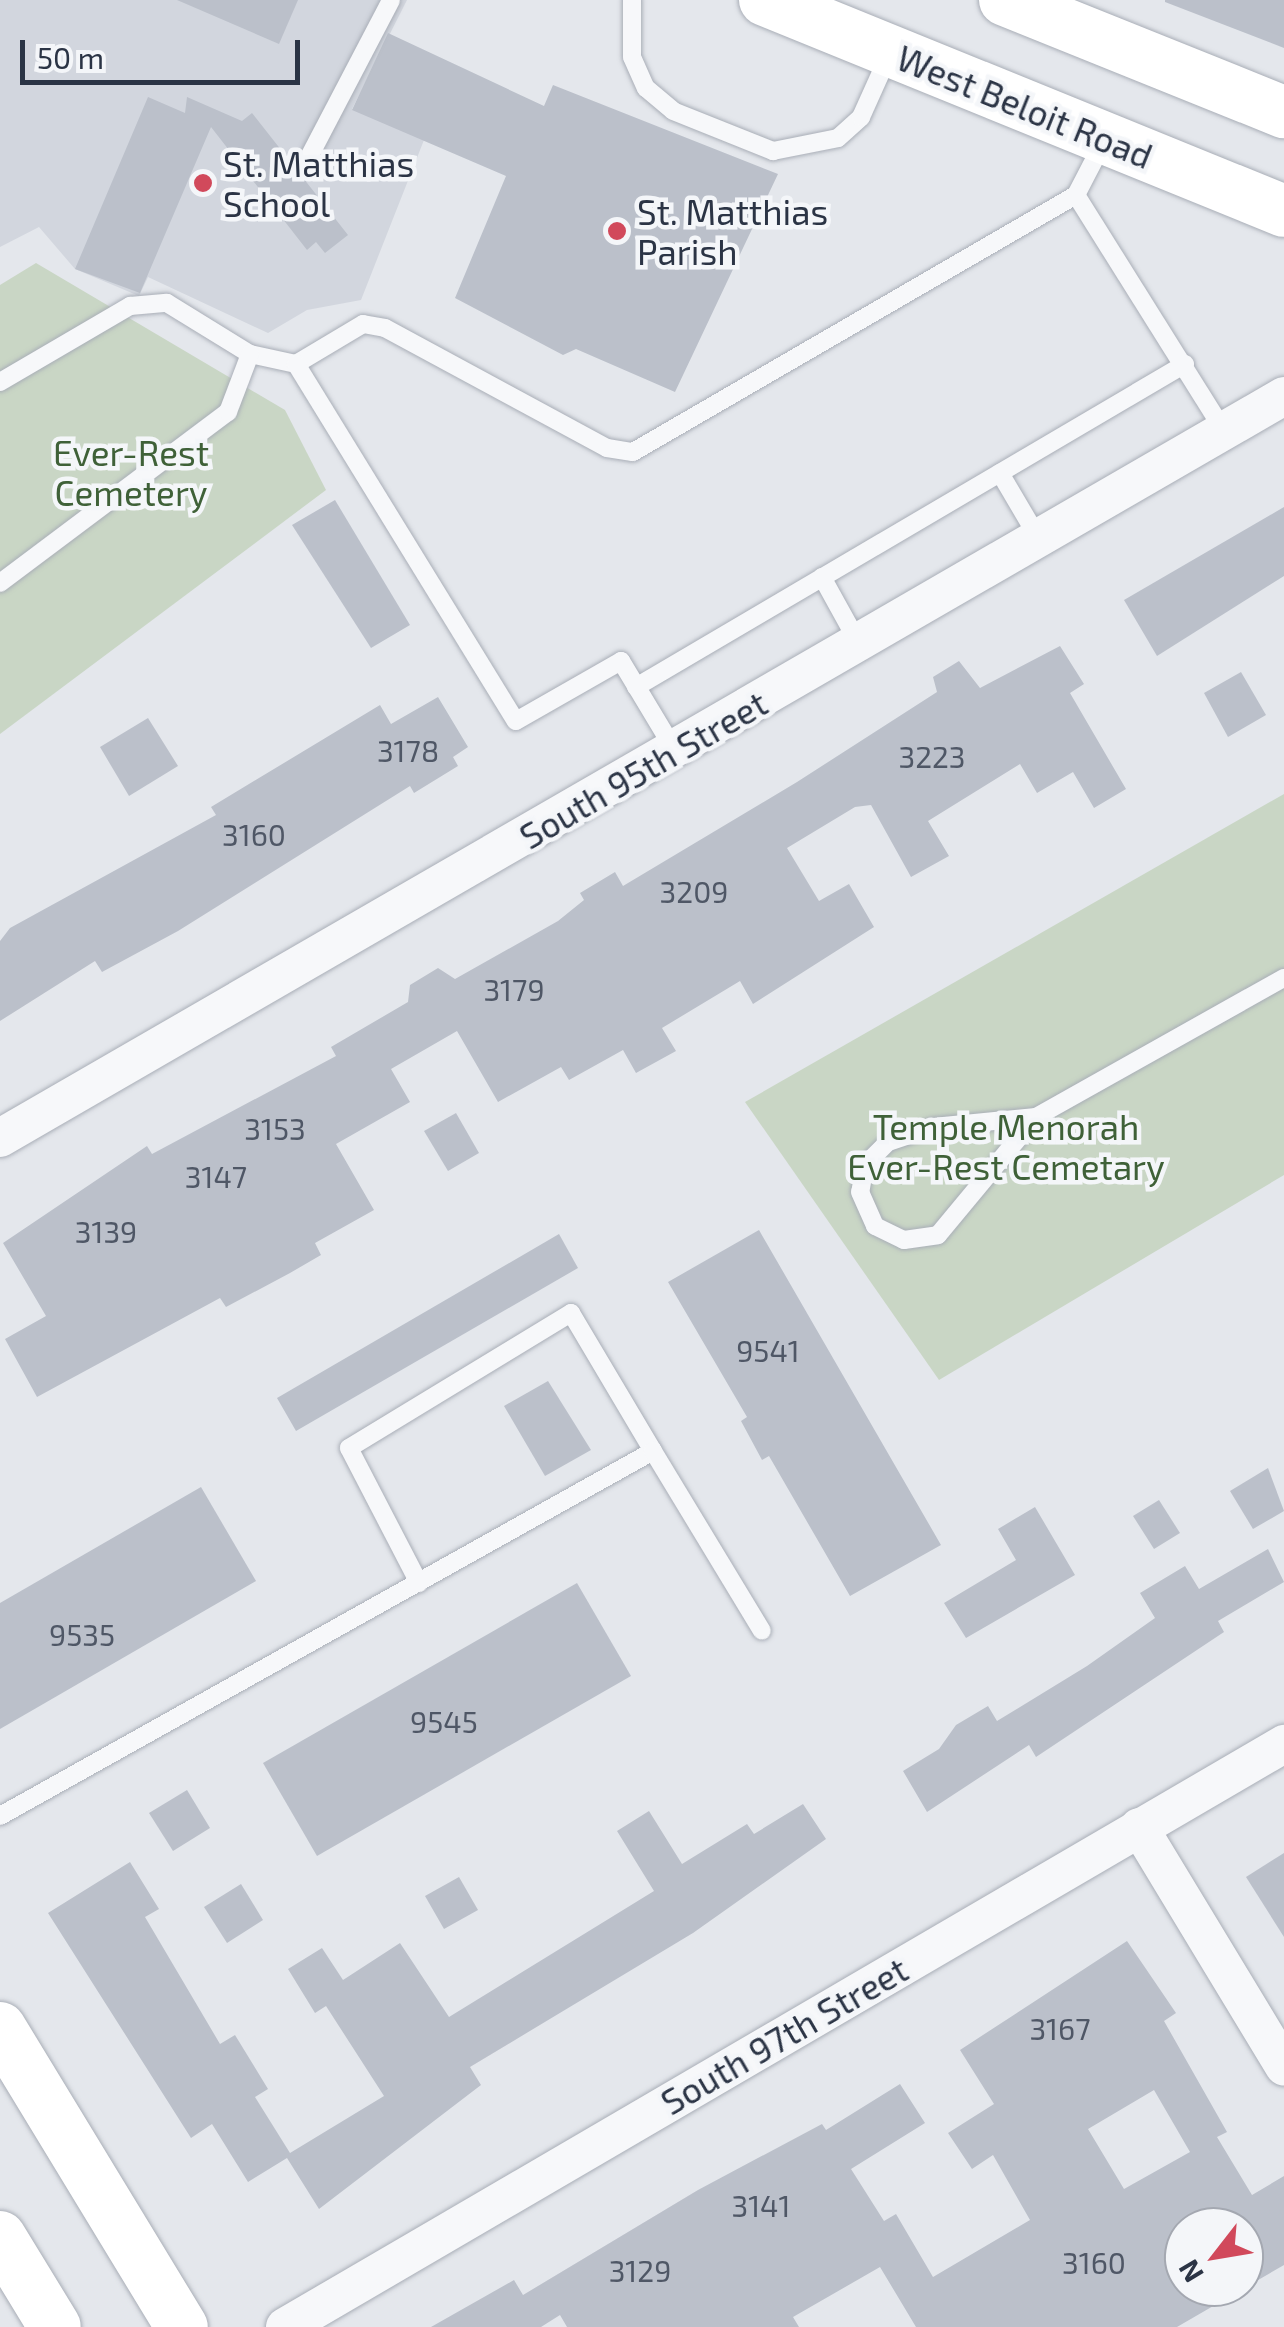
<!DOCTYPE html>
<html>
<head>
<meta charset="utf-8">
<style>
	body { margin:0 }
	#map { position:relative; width:1284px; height:2327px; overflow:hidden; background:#e4e7ec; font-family:"Exo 2",sans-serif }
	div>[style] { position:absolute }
	.built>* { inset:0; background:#d2d6de }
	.green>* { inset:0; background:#c9d6c5 }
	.building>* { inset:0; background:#bbc0ca }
	.roads { filter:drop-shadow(0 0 2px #a9aeb7) drop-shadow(0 0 2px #a9aeb7) }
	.lane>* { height:18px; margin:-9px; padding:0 9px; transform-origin:9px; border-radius:9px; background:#f7f8fa }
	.street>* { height:38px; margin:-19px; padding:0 19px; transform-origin:19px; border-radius:19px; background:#f7f8fa }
	.secondary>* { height:52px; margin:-26px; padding:0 26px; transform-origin:26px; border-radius:26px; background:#fff }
	.dots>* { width:28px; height:28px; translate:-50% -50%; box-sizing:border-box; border:5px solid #f4f6f9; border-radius:50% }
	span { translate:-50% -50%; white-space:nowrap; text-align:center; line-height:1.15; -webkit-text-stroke:9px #f4f6f9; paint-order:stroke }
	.number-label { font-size:30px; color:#4f5766 }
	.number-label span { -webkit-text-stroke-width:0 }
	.street-label { font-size:35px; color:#2b3445 }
	.poi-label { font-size:35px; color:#2b3445 }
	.left { translate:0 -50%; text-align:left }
	.park-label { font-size:35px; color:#3f6138 }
	.north { position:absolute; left:1164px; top:2207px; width:100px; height:100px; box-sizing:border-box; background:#f4f6f9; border:2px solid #a4a8b1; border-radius:50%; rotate:239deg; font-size:28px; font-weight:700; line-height:40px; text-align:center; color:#2b3445 }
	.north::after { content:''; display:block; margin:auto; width:35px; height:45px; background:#d1495b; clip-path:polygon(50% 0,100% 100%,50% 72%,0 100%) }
	.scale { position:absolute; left:20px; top:40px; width:280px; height:45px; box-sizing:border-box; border:5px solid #2b3445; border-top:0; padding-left:12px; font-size:30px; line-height:35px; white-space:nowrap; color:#2b3445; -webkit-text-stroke:8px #f4f6f9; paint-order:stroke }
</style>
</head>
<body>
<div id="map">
	<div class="built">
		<div style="clip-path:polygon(0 0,407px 0,352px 109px,424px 140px,361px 300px,307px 310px,268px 333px,148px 277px,139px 296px,75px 269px,39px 227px,0 247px)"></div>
	</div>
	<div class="green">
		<div style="clip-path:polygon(36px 263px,285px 410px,326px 490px,0 734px,0 285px)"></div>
		<div style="clip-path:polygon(1284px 794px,1284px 1175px,939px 1380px,745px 1102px)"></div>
	</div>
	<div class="building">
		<div style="clip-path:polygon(177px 0,298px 0,279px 44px)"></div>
		<div style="clip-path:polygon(1284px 0,1284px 48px,1165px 2px,1165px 0)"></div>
		<div style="clip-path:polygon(388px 33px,544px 106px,553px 85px,778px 174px,675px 392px,576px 349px,563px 355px,455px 298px,506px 176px,352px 110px)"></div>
		<div style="clip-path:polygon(148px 97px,185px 113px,187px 97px,242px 121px,252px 113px,348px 235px,325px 253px,316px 242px,307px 250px,211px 127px,140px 293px,75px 269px)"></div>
		<div style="clip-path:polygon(335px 500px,410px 625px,371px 648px,292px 525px)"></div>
		<div style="clip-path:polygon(1284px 507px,1284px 576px,1157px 656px,1124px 600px)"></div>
		<div style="clip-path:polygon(1060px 646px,1084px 684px,1070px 693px,1126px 789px,1094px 808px,1073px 772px,1037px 793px,1020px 764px,928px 821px,949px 856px,911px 877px,871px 805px,855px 807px,787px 848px,819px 901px,849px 884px,874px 927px,753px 1004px,740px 981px,662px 1028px,676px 1051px,636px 1073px,623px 1050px,569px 1080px,561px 1067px,498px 1102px,457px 1031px,391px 1069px,410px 1102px,336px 1144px,374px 1210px,315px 1243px,321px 1255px,290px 1273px,226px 1307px,220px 1298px,37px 1397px,5px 1339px,46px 1316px,3px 1243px,147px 1146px,152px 1154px,336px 1056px,331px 1047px,408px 1002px,410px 985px,438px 968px,455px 979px,558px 921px,584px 900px,580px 893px,615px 872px,623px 886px,797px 782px,937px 692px,933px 677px,959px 661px,980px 688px)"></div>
		<div style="clip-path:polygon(1241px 672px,1266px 715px,1228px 737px,1204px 693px)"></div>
		<div style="clip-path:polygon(438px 697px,468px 747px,453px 757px,458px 766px,414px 793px,410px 786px,178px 931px,102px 972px,95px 961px,0 1021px,0 941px,10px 928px,216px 815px,211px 807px,380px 705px,391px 724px)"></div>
		<div style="clip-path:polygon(148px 718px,178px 766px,129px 796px,100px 747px)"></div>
		<div style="clip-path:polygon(456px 1113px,479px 1153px,448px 1171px,424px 1131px)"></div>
		<div style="clip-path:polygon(759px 1230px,941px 1545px,850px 1596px,769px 1456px,762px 1460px,741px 1421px,747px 1417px,668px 1282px)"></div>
		<div style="clip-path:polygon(559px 1234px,578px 1268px,296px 1431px,277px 1398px)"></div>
		<div style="clip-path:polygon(548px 1381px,591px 1450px,545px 1476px,504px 1406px)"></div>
		<div style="clip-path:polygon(1268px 1468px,1284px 1511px,1253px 1529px,1230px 1491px)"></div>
		<div style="clip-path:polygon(201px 1487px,256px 1581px,0 1729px,0 1603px)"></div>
		<div style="clip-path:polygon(1159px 1500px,1180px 1533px,1154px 1549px,1133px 1516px)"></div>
		<div style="clip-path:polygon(1035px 1507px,1075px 1575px,966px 1638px,944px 1603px,1016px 1560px,998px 1529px)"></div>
		<div style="clip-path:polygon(1268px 1549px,1284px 1582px,1218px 1621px,1224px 1632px,1036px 1757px,1029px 1745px,927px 1812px,903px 1771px,939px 1749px,956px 1725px,988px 1706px,997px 1721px,1087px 1666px,1155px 1618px,1140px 1593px,1185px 1566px,1199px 1589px)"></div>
		<div style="clip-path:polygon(577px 1583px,631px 1676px,317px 1856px,263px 1763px)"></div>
		<div style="clip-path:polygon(187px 1790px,210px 1828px,173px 1851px,149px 1813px)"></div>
		<div style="clip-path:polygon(803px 1804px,826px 1839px,693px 1933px,470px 2067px,481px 2085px,319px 2209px,287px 2158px,248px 2182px,212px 2124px,191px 2138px,48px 1913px,130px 1862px,159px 1909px,145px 1917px,220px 2044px,235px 2035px,268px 2089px,255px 2097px,290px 2153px,384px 2096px,326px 2006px,315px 2013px,288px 1969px,322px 1948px,343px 1980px,400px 1943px,449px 2017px,654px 1891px,617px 1831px,649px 1811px,682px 1864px,747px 1824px,754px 1834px)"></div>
		<div style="clip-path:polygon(1284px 1853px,1284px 1937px,1246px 1877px)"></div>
		<div style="clip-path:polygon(459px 1877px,478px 1910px,444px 1929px,425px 1896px)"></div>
		<div style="clip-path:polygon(241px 1884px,263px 1920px,227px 1943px,204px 1907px)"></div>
		<div style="clip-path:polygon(evenodd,1127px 1941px,1176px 2013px,1164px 2021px,1227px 2132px,1217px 2137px,1252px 2195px,1284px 2176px,1284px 2265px,1177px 2327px,916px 2327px,880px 2267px,793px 2317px,799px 2327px,567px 2327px,560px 2315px,541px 2327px,431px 2327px,514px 2280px,523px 2295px,698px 2190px,822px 2124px,826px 2130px,900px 2084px,925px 2123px,851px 2169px,884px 2221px,896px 2214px,933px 2277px,1030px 2220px,993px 2155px,972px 2169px,948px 2133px,994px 2104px,960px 2050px,1127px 1941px,1154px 2090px,1190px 2152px,1124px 2189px,1088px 2129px,1154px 2090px,1127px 1941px,1184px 2227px,1244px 2227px,1244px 2287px,1184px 2287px,1184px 2227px)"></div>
	</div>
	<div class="roads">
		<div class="lane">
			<div style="left:632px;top:0;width:57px;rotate:90deg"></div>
			<div style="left:632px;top:57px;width:34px;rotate:66deg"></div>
			<div style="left:646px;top:88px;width:35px;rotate:40deg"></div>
			<div style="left:673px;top:111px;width:108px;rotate:21.8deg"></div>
			<div style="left:773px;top:151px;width:66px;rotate:-11.3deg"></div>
			<div style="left:838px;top:138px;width:31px;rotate:-42deg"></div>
			<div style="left:861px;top:117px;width:66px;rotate:-65.8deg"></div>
			<div style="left:308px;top:159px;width:179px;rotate:-62.4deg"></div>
			<div style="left:1076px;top:195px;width:279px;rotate:57.9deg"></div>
			<div style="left:296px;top:364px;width:78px;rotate:-30.8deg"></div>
			<div style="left:363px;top:324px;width:22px;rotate:10deg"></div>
			<div style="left:385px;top:328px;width:252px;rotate:28.4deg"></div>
			<div style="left:607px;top:448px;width:26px;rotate:9deg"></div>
			<div style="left:633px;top:452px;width:512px;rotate:-30.12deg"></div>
			<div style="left:1076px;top:195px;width:59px;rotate:-62.6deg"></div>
			<div style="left:0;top:382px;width:151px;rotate:-30.3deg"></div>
			<div style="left:130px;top:306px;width:37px;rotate:-5deg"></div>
			<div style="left:167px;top:303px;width:97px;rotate:31.6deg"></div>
			<div style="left:250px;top:354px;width:47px;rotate:12.3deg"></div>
			<div style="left:296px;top:364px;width:419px;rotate:58.4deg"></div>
			<div style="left:516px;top:721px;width:121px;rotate:-29.7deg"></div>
			<div style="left:621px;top:661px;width:105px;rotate:59deg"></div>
			<div style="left:1000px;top:473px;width:79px;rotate:59.5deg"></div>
			<div style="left:822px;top:577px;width:77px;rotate:61.1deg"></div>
			<div style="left:0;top:583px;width:285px;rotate:-36.9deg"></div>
			<div style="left:228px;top:412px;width:62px;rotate:-69.2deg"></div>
			<div style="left:636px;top:687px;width:637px;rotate:-30.47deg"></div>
			<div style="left:1036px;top:1117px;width:103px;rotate:174.5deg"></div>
			<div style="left:933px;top:1127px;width:47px;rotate:161.6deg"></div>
			<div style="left:888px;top:1142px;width:33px;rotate:135deg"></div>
			<div style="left:865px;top:1165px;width:27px;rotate:100deg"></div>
			<div style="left:860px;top:1192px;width:37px;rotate:66deg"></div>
			<div style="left:875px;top:1226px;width:32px;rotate:26deg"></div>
			<div style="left:904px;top:1240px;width:34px;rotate:-8deg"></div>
			<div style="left:938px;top:1235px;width:153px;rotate:-50.3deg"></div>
			<div style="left:1036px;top:1117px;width:284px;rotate:-29.3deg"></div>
			<div style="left:419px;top:1583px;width:152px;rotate:-117.4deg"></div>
			<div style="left:349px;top:1448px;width:260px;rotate:-31.3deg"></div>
			<div style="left:571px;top:1313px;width:161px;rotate:59.3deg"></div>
			<div style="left:0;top:1816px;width:748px;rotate:-29.2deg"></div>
			<div style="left:653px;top:1451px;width:210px;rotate:58.8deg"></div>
		</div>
		<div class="street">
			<div style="left:0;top:1138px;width:1483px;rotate:-30.02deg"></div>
			<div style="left:1139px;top:1827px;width:280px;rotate:58.8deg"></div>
			<div style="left:285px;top:2327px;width:1157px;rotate:-30.27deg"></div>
		</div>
		<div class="secondary">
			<div style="left:765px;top:0;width:560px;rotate:22.12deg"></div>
			<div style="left:1005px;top:0;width:301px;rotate:21.9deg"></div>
			<div style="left:0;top:2028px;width:350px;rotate:58.7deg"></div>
			<div style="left:0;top:2237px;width:105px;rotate:58.6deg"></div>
		</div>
	</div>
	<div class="dots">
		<div style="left:203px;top:183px;background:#d1495b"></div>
		<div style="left:617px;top:231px;background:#d1495b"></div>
	</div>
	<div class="number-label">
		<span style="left:408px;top:750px">3178</span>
		<span style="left:932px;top:756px">3223</span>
		<span style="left:254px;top:834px">3160</span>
		<span style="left:694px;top:891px">3209</span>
		<span style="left:514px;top:989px">3179</span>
		<span style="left:275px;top:1128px">3153</span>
		<span style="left:216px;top:1176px">3147</span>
		<span style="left:106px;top:1231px">3139</span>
		<span style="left:768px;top:1350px">9541</span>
		<span style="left:82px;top:1634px">9535</span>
		<span style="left:444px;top:1721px">9545</span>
		<span style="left:1060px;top:2028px">3167</span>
		<span style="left:761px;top:2205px">3141</span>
		<span style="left:1094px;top:2262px">3160</span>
		<span style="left:640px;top:2270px">3129</span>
	</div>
	<div class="street-label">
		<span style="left:1025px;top:106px;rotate:22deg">West Beloit Road</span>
		<span style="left:643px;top:769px;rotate:-30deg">South 95th Street</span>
		<span style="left:784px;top:2035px;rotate:-30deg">South 97th Street</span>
	</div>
	<div class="poi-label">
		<span class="left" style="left:223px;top:183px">St. Matthias<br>School</span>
		<span class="left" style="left:637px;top:231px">St. Matthias<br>Parish</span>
	</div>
	<div class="park-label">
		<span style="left:131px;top:472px">Ever-Rest<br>Cemetery</span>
		<span style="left:1006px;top:1146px">Temple Menorah<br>Ever-Rest Cemetary</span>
	</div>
	<div class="north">N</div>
	<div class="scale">50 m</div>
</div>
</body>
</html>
